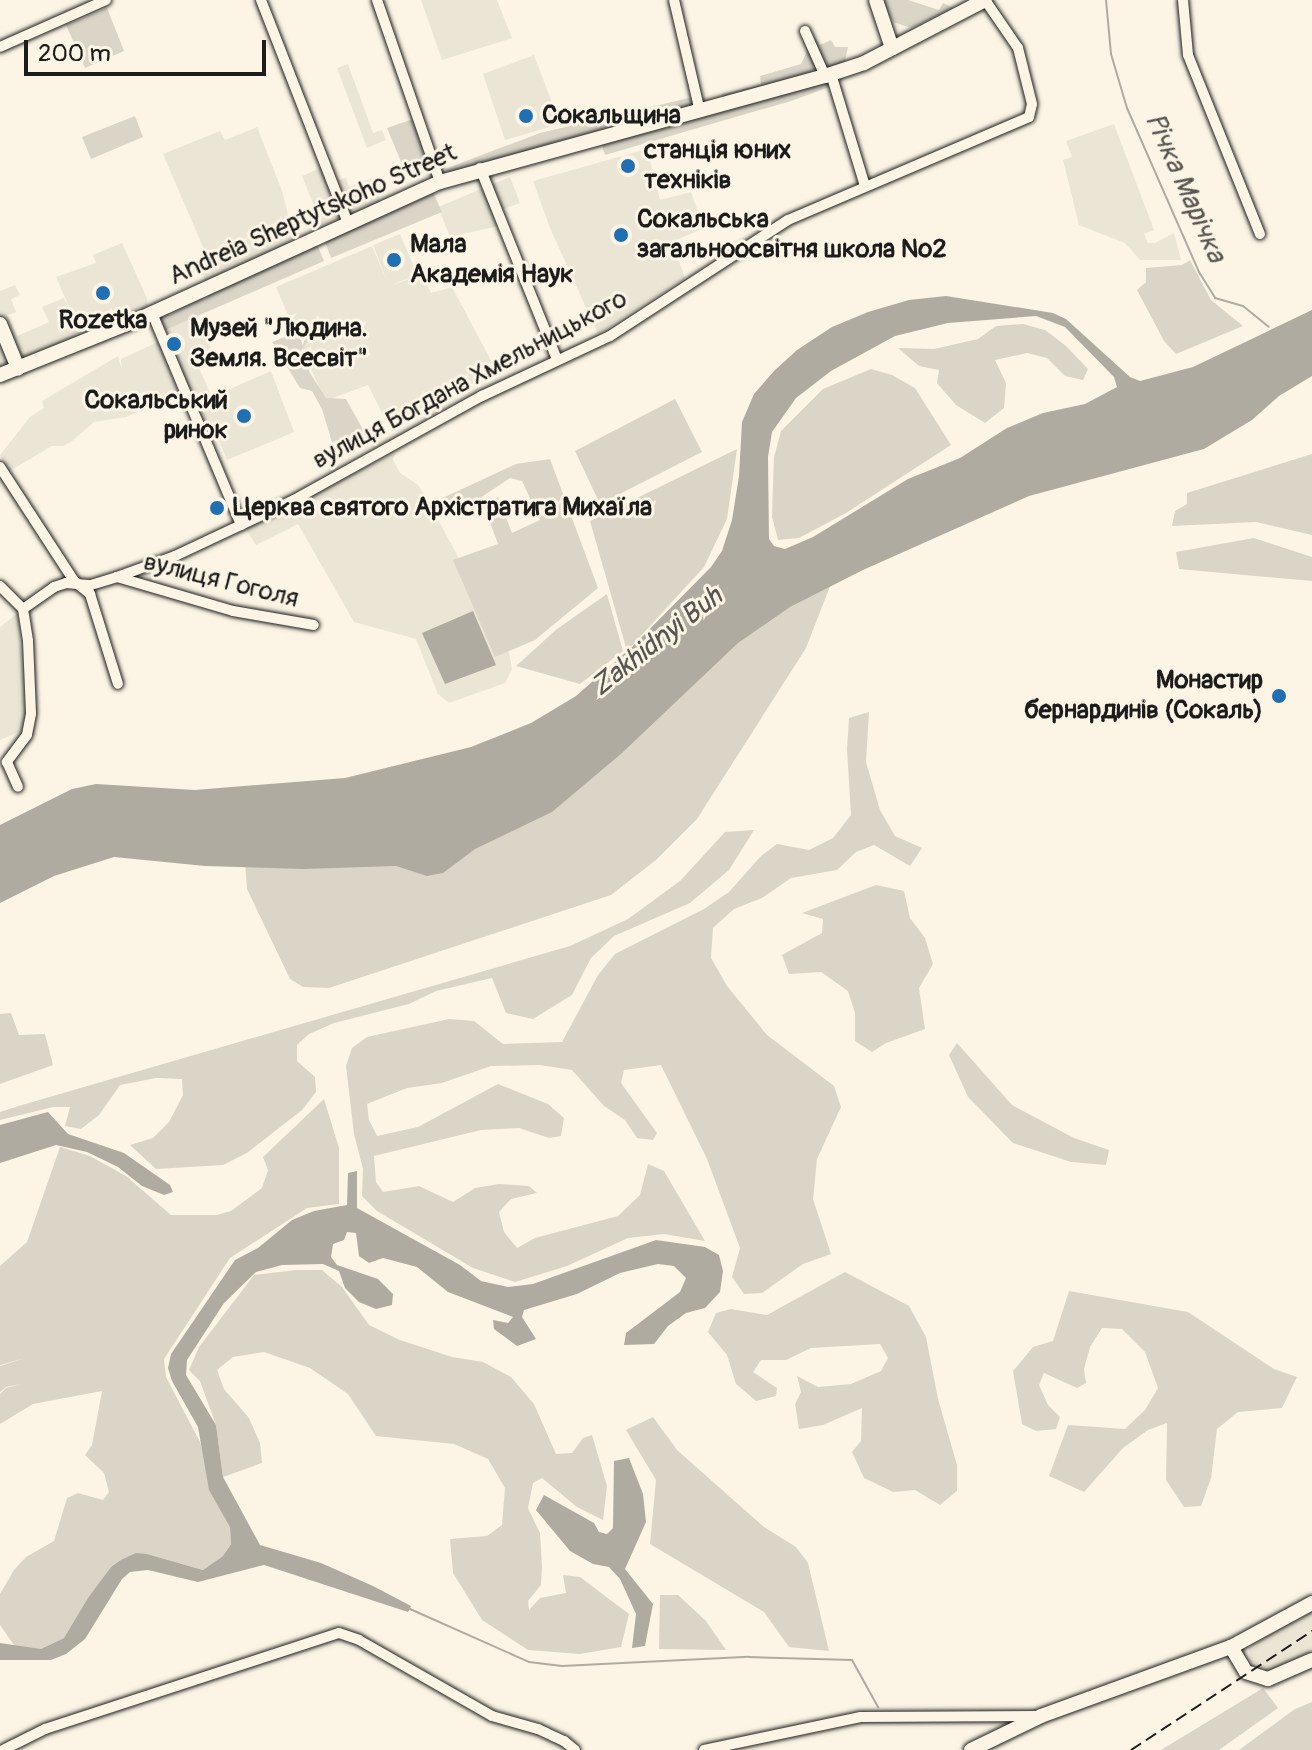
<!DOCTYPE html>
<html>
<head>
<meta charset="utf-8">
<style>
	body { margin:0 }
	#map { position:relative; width:1312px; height:1750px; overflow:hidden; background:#fcf5e5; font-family:Pangolin,sans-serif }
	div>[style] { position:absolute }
	.built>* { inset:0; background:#ebe5d6 }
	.green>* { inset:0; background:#dbd5c8 }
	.water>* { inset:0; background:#b0aba1 }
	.stream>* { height:2px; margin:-1px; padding:0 1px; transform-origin:1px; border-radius:1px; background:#b0aba1 }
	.roads { filter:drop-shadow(0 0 2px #1c1c1c) drop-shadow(0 0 2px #1c1c1c) }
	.street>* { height:10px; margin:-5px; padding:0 5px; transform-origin:5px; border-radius:5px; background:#fcf5e5 }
	.secondary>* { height:14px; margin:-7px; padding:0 7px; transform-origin:7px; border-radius:7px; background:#fcf5e5 }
	.rail>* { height:2px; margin-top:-1px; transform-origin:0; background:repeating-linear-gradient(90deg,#1c1c1c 0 12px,transparent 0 18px) }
	.dots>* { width:22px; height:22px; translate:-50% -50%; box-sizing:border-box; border:4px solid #fcf5e5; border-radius:50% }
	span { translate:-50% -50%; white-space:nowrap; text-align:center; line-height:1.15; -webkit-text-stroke:6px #fcf5e5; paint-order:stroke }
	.poi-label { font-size:26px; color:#1c1c1c; font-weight:700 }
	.left { translate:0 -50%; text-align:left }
	.right { translate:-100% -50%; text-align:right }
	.street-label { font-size:26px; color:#1c1c1c }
	.water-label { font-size:28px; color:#575551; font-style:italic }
	.scale { position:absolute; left:24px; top:40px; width:242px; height:36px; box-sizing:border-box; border:4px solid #1c1c1c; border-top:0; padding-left:10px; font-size:24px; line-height:28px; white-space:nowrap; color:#1c1c1c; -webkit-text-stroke:6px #fcf5e5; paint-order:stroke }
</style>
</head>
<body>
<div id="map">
	<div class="built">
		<div style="clip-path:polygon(421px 0,497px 0,512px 38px,442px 60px)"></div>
		<div style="clip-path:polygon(534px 55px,560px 124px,505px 140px,483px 74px)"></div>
		<div style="clip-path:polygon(348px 64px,373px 133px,382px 130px,386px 140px,367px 148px,337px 68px)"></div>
		<div style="clip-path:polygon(1114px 124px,1154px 230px,1144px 234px,1148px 243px,1155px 243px,1174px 233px,1181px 260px,1140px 260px,1125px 243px,1079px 225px,1063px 160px,1072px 157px,1066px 141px)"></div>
		<div style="clip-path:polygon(257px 127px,282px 191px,295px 242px,206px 282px,199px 266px,209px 261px,163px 154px,220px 131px,225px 140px)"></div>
		<div style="clip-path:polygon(647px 149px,660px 200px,691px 192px,704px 228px,672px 242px,685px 278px,598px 334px,550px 228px,533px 181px)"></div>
		<div style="clip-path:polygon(329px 164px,335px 181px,346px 178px,349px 187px,372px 178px,381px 202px,322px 226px,302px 176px)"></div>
		<div style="clip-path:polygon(510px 177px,520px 203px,493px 213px,498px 226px,450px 237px,438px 207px)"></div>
		<div style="clip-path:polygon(400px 234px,417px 274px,388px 287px,422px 274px,431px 293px,452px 287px,496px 370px,391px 431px,368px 385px,325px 401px,276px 287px,372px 246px,388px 284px,373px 245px)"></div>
		<div style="clip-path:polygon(122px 243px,146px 296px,152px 322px,0 382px,0 291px,15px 285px,20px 295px,11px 299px,16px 312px,8px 315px,17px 336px,49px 322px,42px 307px,64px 298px,72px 314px,56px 277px,96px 263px,93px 255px)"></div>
		<div style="clip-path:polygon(195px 311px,211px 348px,190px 363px,196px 361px,212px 397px,271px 371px,294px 432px,227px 460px,214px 429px,206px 432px,178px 368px,170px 372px,179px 394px,126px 417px,94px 422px,72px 441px,63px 446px,52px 446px,8px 472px,0 455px,30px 417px,44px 408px,42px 401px,118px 356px,122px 370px,121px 359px,160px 341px,155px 328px)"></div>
		<div style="clip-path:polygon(395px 453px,393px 460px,400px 473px,418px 485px,426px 497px,509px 652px,512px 669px,505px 683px,449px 703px,438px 694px,416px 639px,354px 622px,298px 524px,256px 545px,245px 528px)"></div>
		<div style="clip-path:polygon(18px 613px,26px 716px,23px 730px,0 740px,0 627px)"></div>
		<div style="clip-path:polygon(1312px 1612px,1312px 1654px,1272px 1672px,1250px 1661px,1249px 1649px,1254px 1643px)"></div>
	</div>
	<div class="green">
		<div style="clip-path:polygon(882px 0,908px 0,939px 10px,943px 3px,954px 8px,911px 28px,893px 22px)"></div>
		<div style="clip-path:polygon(107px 8px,124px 51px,85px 68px,66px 25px)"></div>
		<div style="clip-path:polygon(814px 36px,820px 45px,831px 40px,835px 47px,848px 47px,844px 66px,829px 71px,817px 66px,806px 77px,724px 102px,722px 94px,761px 85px,760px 76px,801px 64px)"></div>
		<div style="clip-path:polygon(829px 81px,832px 86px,791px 101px,605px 155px,601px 142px)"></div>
		<div style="clip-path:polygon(693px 97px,696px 108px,449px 175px,445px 169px,540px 133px)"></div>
		<div style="clip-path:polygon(135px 116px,143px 137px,91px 159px,82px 137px)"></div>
		<div style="clip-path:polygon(413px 119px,429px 167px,407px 176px,387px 128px)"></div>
		<div style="clip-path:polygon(432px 190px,442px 212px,331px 258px,324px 239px)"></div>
		<div style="clip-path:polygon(316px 242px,324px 261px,163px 331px,158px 316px,166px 312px,170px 315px,200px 297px,204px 300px,208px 297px,207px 293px)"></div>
		<div style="clip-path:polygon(1190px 260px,1211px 300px,1243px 326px,1176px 354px,1164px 341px,1137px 290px,1146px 282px,1146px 268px,1182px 265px)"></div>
		<div style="clip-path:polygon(1023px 324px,1045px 330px,1066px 346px,1088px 369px,1083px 380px,1065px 376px,1047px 358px,1027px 353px,995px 360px,1006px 383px,1004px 408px,985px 423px,956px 405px,937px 383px,939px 370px,919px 366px,898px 348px,934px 349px,978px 339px,996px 326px)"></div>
		<div style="clip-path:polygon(305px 329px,309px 339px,301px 351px,310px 373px,326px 398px,346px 399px,366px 435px,351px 443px,347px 439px,332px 442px,322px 409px,312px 391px,300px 388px,272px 342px)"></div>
		<div style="clip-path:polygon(871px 369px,892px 375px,915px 388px,951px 445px,846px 513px,799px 538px,778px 540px,772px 517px,774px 457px,781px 431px,823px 389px)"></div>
		<div style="clip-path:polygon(675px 399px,702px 452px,600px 504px,575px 451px)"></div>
		<div style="clip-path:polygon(737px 449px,727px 519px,704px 567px,627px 651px,590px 521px)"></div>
		<div style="clip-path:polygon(1312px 454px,1312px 535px,1256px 522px,1172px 526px,1175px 511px,1187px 504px,1187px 493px)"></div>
		<div style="clip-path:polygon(550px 459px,598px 588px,535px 640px,495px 657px,453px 560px,498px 544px,484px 506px,498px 497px,512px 533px,540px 520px,522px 481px,510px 478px,462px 510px,439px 513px,434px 502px,516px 464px)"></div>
		<div style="clip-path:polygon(1254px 538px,1312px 557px,1312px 581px,1179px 569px,1176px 552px)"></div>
		<div style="clip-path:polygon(834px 576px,806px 648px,697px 819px,656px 860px,611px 895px,329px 988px,303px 987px,290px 979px,247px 889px,245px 861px,740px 630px)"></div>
		<div style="clip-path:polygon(607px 594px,623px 651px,580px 684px,516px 666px,557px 629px)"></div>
		<div style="clip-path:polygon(869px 712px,866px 762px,880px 810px,895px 836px,922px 848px,910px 866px,874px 845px,856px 852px,837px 870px,791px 878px,762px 898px,734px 909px,713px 928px,711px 958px,727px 986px,767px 1035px,834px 1086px,841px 1107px,817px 1159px,813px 1199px,831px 1254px,803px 1264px,762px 1293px,744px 1294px,732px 1277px,740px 1248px,707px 1159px,661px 1065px,624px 1070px,621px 1083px,657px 1133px,653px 1140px,637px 1138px,625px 1120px,604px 1106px,572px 1070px,540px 1065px,491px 1066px,442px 1083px,407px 1088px,367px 1104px,369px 1120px,377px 1136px,418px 1127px,498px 1084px,548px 1104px,564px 1118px,561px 1136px,549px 1138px,519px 1128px,481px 1130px,374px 1156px,376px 1182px,383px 1192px,419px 1186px,453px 1202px,475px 1188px,499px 1184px,529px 1186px,537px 1193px,511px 1199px,499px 1212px,504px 1232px,517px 1248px,535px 1238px,618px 1216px,640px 1195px,648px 1164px,664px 1171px,705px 1241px,664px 1234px,628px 1238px,567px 1266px,515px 1282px,473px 1268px,377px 1211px,362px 1196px,363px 1169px,354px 1134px,346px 1066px,352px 1048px,367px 1037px,449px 1019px,474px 1021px,503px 1044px,562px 1042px,598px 975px,615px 954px,704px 909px,729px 892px,761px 856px,777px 844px,809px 850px,833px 838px,851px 815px,847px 749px,849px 718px)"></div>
		<div style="clip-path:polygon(754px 830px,729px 870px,690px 903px,614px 936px,591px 958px,572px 995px,533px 1019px,506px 1013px,492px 978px,436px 991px,409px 1004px,334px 1023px,309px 1034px,297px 1045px,297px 1061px,315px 1077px,316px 1092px,302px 1110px,247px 1153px,223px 1165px,156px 1169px,130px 1145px,153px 1138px,169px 1122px,183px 1095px,182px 1079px,156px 1078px,120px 1085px,99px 1115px,81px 1129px,65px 1126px,70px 1107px,53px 1107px,0 1120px,0 1112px,22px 1105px,570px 946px,628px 919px,680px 881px,725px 832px)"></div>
		<div style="clip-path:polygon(876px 885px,904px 891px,910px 918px,925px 938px,933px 964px,919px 988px,925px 1029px,886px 1043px,872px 1052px,855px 1041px,855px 1013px,848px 991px,821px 972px,789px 974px,782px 955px,822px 933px,823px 919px,802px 913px)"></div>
		<div style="clip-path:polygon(11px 1013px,19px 1035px,45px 1034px,53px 1065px,0 1084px,0 1014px)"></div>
		<div style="clip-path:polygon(957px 1043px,1012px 1105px,1074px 1138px,1109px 1150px,1106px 1165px,1071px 1162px,1013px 1143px,968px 1097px,949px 1055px)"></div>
		<div style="clip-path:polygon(324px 1099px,339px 1148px,339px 1204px,307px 1208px,230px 1258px,164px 1359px,166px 1377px,200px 1442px,230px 1526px,231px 1544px,223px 1556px,203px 1570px,147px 1554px,111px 1567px,64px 1638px,41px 1649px,16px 1648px,0 1625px,0 1594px,14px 1570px,26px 1557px,54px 1541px,67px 1498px,78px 1493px,103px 1500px,109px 1492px,104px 1473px,85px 1455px,92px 1445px,102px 1391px,33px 1404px,0 1424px,0 1394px,6px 1388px,22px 1384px,6px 1387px,0 1392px,0 1366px,25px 1358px,0 1365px,0 1266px,27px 1242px,60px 1147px,90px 1156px,126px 1176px,171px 1215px,217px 1215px,231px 1211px,262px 1188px,268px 1170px,263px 1157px)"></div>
		<div style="clip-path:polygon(296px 1270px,322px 1270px,342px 1287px,369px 1325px,400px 1340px,452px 1357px,483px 1362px,511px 1377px,534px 1404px,556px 1454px,572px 1453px,583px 1438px,592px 1435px,607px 1486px,603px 1520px,577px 1507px,542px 1478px,533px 1483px,528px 1508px,540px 1533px,542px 1566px,541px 1585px,528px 1601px,529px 1610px,540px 1598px,566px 1593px,563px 1575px,580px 1577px,629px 1614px,621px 1647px,580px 1654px,528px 1650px,482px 1620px,453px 1573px,450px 1539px,487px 1536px,502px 1525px,505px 1488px,488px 1459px,454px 1444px,376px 1436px,348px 1394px,310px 1368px,264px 1352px,233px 1357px,217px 1370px,224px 1389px,249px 1418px,260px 1443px,262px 1463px,223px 1477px,216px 1425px,200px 1381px,189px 1370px,199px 1347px,254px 1275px)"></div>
		<div style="clip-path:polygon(845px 1272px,909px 1306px,926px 1337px,938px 1399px,957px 1465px,957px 1491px,940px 1505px,915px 1490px,893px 1492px,864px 1478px,852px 1452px,861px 1441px,862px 1408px,823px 1425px,799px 1429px,795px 1404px,801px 1392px,797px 1376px,818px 1387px,851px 1384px,881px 1371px,888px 1358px,880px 1344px,811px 1348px,786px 1360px,761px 1360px,753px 1372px,777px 1388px,776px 1396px,756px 1401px,736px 1384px,727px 1355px,708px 1332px,716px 1313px,731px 1309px,767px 1315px)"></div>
		<div style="clip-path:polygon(1069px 1291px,1188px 1312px,1274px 1369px,1297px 1377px,1282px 1408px,1238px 1412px,1217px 1429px,1211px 1478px,1201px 1506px,1184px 1507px,1166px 1480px,1167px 1423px,1148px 1430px,1123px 1448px,1084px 1492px,1049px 1476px,1068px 1425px,1125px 1429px,1145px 1410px,1158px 1388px,1145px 1352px,1122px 1329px,1102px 1328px,1090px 1347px,1084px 1369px,1086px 1383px,1077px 1388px,1044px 1373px,1039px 1385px,1048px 1405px,1060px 1417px,1056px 1429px,1036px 1431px,1022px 1424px,1013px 1371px,1033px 1347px,1053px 1341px)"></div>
		<div style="clip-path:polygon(653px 1417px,677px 1450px,764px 1527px,796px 1547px,808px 1563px,829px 1651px,789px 1647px,764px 1612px,650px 1544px,656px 1480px,626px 1430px)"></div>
		<div style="clip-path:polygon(660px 1595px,678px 1595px,706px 1621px,726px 1650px,659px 1649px)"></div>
		<div style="clip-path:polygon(1263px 1688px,1278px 1708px,1219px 1750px,1161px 1750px)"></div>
		<div style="clip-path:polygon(1312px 1702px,1312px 1750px,1239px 1750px,1295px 1709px)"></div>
	</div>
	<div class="water">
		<div style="clip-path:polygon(evenodd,946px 296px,1053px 313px,1066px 319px,1130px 377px,1140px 381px,1193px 367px,1312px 310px,1312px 376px,1279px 396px,1252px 420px,1204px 449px,1029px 496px,863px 570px,790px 607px,738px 643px,622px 753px,552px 812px,475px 849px,443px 873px,427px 876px,396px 866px,303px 869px,205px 866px,114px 857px,54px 876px,0 903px,0 825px,72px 789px,96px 784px,195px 790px,345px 778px,471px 747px,531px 723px,576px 696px,633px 646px,711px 567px,722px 551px,732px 520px,739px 476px,742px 422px,754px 394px,774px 371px,797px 350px,832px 327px,868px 312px,909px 300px,946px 296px,1036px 316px,1065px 327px,1114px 377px,1117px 387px,1085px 404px,1043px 413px,1007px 428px,960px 458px,908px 479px,813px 537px,785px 549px,774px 546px,769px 539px,768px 457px,772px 432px,796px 398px,831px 371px,895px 336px,948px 323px,1036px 316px)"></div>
		<div style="clip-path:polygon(473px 611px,496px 665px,445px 684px,422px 633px)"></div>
		<div style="clip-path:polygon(48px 1112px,68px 1134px,124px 1153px,170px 1185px,173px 1192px,164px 1195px,142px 1186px,118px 1167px,87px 1152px,56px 1145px,0 1163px,0 1125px)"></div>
		<div style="clip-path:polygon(357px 1171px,357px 1208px,460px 1265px,481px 1281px,508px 1287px,533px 1284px,656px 1240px,705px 1247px,719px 1255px,723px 1271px,720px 1292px,705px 1308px,686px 1313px,668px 1326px,654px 1344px,624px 1345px,626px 1333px,680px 1292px,686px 1278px,674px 1266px,658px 1264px,620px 1273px,577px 1294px,524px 1310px,522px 1317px,536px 1339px,517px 1346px,494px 1329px,493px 1320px,508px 1323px,513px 1317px,448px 1292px,417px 1267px,383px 1258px,369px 1263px,359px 1256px,356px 1233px,347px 1232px,344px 1240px,333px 1244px,331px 1257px,337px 1265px,378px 1279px,393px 1294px,392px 1305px,376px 1309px,359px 1302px,345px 1288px,339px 1271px,323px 1264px,282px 1265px,256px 1272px,224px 1303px,187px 1360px,186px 1375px,216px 1425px,223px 1477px,260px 1545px,321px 1563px,373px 1586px,411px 1606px,408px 1612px,264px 1565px,198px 1582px,148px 1570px,130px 1572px,122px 1579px,85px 1639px,66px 1654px,51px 1660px,0 1660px,0 1643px,41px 1649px,64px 1638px,88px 1598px,111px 1567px,121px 1560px,136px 1553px,147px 1554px,203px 1570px,223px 1556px,231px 1544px,230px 1527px,209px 1490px,198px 1427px,172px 1381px,168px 1368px,171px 1354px,235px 1260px,258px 1248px,292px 1220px,314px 1211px,347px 1205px,348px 1173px)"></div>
		<div style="clip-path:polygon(629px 1458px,643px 1494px,646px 1522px,625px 1569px,653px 1604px,645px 1646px,632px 1648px,636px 1614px,620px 1579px,609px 1567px,593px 1564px,570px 1551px,536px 1510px,544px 1495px,594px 1523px,599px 1532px,607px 1534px,613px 1528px,614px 1461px)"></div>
	</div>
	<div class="stream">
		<div style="left:1106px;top:0;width:54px;rotate:84.7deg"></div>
		<div style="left:1111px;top:54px;width:56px;rotate:73.5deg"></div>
		<div style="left:1127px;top:108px;width:179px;rotate:66.3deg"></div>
		<div style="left:1199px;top:272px;width:31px;rotate:58deg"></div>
		<div style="left:1215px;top:298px;width:29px;rotate:16deg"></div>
		<div style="left:1243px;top:306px;width:33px;rotate:39deg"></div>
		<div style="left:410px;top:1609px;width:130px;rotate:24deg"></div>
		<div style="left:529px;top:1662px;width:33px;rotate:7deg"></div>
		<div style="left:562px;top:1666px;width:187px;rotate:-2.8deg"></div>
		<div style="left:749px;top:1657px;width:103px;rotate:1.7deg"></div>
		<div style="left:852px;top:1660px;width:54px;rotate:61deg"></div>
	</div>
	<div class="roads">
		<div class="street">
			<div style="left:261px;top:0;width:239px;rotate:68.7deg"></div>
			<div style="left:377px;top:0;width:193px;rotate:70.9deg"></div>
			<div style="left:674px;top:0;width:115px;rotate:76.9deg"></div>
			<div style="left:1183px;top:0;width:55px;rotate:84.8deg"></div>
			<div style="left:1188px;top:55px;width:193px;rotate:68.1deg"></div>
			<div style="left:805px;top:31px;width:49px;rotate:66deg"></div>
			<div style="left:0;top:47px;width:116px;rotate:-23.9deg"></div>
			<div style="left:831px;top:74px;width:117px;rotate:73.1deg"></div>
			<div style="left:480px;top:168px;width:207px;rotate:68.1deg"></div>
			<div style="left:152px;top:313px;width:230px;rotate:67.2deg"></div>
			<div style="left:0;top:467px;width:136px;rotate:57deg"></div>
			<div style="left:74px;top:581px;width:21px;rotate:39deg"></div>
			<div style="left:90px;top:594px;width:94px;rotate:72.7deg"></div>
			<div style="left:117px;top:577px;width:121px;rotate:16.3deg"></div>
			<div style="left:233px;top:611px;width:82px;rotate:9.8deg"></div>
			<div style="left:0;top:586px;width:33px;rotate:45deg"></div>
			<div style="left:23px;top:609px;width:32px;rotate:81deg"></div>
			<div style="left:28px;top:641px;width:73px;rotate:87.6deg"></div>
			<div style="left:31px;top:714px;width:21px;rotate:101deg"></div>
			<div style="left:27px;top:735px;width:34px;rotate:127deg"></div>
			<div style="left:7px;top:762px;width:27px;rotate:66deg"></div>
			<div style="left:23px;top:609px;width:38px;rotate:-35deg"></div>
			<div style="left:54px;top:587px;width:13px;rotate:-18deg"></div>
			<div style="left:66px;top:583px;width:25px;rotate:5deg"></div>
			<div style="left:91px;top:585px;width:27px;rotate:-17deg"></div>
			<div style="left:117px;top:577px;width:62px;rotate:-19.9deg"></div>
			<div style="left:175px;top:556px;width:132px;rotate:-25.2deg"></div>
			<div style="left:294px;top:500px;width:215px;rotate:-29deg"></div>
			<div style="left:482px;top:396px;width:141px;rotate:-25.1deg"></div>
			<div style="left:610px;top:336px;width:212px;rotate:-33.1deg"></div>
			<div style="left:788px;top:220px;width:262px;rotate:-23.1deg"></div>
			<div style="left:1029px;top:117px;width:13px;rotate:-77deg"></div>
			<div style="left:1032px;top:104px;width:58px;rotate:-104deg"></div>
			<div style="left:1018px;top:48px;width:58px;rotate:-124.5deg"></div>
			<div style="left:3px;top:1750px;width:47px;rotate:-26.6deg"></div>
			<div style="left:45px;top:1729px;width:309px;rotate:-18.1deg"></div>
			<div style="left:339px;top:1633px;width:21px;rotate:19deg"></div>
			<div style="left:359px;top:1640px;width:153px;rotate:29.7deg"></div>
			<div style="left:492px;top:1716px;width:48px;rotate:15.8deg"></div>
			<div style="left:538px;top:1729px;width:29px;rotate:25deg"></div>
			<div style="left:564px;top:1741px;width:14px;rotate:39deg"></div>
			<div style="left:704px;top:1750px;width:160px;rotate:-11.9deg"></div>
			<div style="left:861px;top:1717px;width:178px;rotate:-0.3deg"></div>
		</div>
		<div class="secondary">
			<div style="left:876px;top:0;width:51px;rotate:71.6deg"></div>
			<div style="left:0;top:324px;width:48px;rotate:67.8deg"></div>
			<div style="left:0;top:375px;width:148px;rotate:-21.9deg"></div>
			<div style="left:137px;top:320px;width:333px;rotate:-24.5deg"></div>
			<div style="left:440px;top:182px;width:399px;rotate:-15.4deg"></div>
			<div style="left:825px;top:76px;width:41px;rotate:-18.4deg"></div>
			<div style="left:864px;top:63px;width:136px;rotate:-27.5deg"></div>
			<div style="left:1231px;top:1647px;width:29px;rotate:59deg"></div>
			<div style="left:1246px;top:1672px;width:23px;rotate:18deg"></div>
			<div style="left:1268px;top:1679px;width:48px;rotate:-23.4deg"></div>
			<div style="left:971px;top:1750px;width:78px;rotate:-25.9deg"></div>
			<div style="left:1041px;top:1716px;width:202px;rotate:-20deg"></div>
			<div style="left:1231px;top:1647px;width:92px;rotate:-28.5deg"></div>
		</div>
	</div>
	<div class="rail">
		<div style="left:1131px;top:1750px;width:217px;rotate:-33.3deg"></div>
	</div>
	<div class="dots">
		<div style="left:526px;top:116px;background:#1f6fb2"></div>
		<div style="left:628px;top:166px;background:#1f6fb2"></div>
		<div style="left:621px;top:235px;background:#1f6fb2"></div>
		<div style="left:394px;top:260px;background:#1f6fb2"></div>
		<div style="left:103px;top:293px;background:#1f6fb2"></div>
		<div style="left:174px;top:344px;background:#1f6fb2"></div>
		<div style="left:244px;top:416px;background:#1f6fb2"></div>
		<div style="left:217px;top:508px;background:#1f6fb2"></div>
		<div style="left:1279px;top:696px;background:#1f6fb2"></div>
	</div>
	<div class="poi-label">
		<span class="left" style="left:542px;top:116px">Сокальщина</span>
		<span class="left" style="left:644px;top:166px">станція юних<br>техніків</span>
		<span class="left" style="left:637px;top:235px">Сокальська<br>загальноосвітня школа №2</span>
		<span class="left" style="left:410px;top:260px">Мала<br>Академія Наук</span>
		<span style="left:103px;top:321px">Rozetka</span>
		<span class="left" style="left:190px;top:344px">Музей "Людина.<br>Земля. Всесвіт"</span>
		<span class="right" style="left:228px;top:416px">Сокальський<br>ринок</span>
		<span class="left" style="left:233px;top:508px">Церква святого Архістратига Михаїла</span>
		<span class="right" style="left:1263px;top:696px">Монастир<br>бернардинів (Сокаль)</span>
	</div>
	<div class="street-label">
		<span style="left:313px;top:215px;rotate:-24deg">Andreia Sheptytskoho Street</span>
		<span style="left:470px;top:380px;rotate:-28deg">вулиця Богдана Хмельницького</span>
		<span style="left:221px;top:581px;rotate:14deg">вулиця Гоголя</span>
	</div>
	<div class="water-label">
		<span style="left:1185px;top:188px;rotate:66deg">Річка Марічка</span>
		<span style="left:657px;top:642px;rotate:-38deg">Zakhidnyi Buh</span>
	</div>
	<div class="scale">200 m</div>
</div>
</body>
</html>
